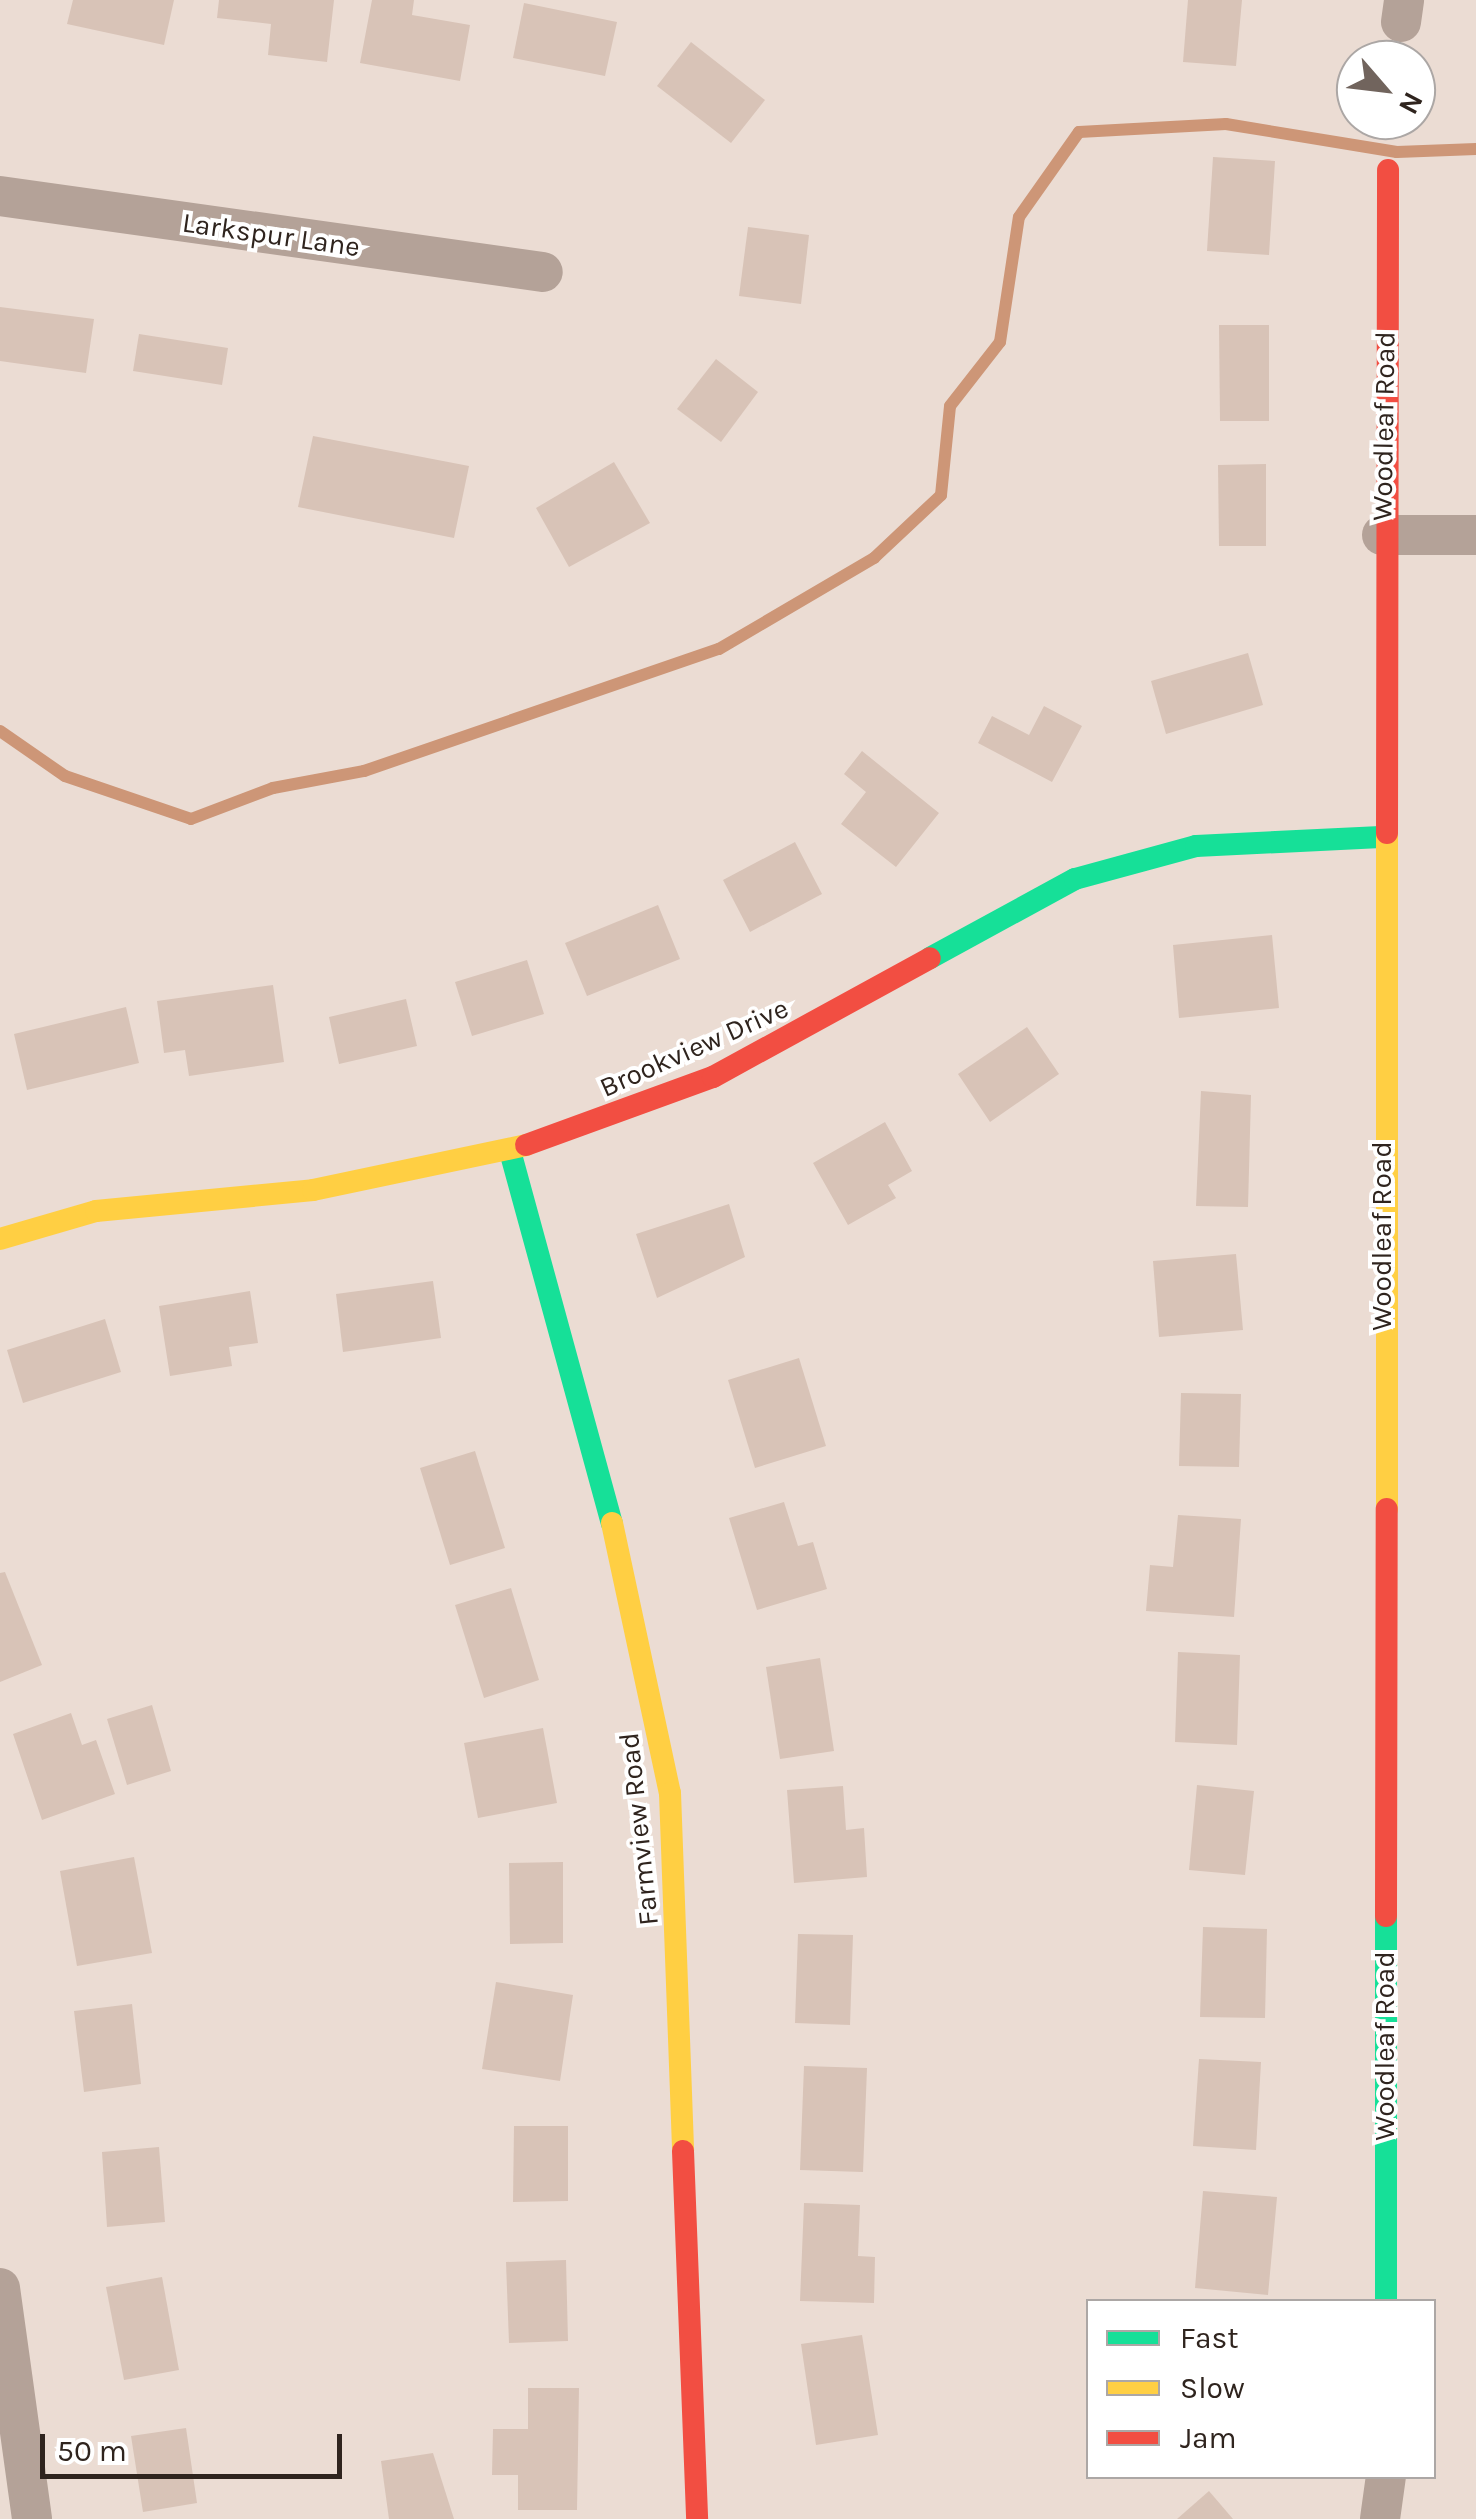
<!DOCTYPE html>
<html>
<head>
<meta charset="utf-8">
<style>
	body { margin:0 }
	#map { position:relative; width:1476px; height:2519px; overflow:hidden; background:#ebdcd3; font-family:Karla,sans-serif }
	div>[style] { position:absolute }
	.stream>* { height:12px; margin:-6px; padding:0 6px; transform-origin:6px; border-radius:6px; background:#cd9677 }
	.building>* { inset:0; background:#d8c3b7 }
	.street>* { height:40px; margin:-20px; padding:0 20px; transform-origin:20px; border-radius:20px; background:#b4a298 }
	.fast>* { height:22px; margin:-11px; padding:0 11px; transform-origin:11px; border-radius:11px; background:#16e098 }
	.slow>* { height:22px; margin:-11px; padding:0 11px; transform-origin:11px; border-radius:11px; background:#ffcf43 }
	.jam>* { height:22px; margin:-11px; padding:0 11px; transform-origin:11px; border-radius:11px; background:#f24e42 }
	span { translate:-50% -50%; white-space:nowrap; text-align:center; line-height:1.15; -webkit-text-stroke:8px #fff; paint-order:stroke }
	.street-label { font-size:28px; color:#2f241e }
	.legend { position:absolute; left:1086px; top:2299px; width:350px; height:180px; box-sizing:border-box; background:#fff; border:2px solid #aca7a5; margin:0; padding:12px 18px; list-style:none; font-size:30px; color:#2f241e }
	.legend li { display:flex; align-items:center; gap:20px; height:50px }
	.legend b { width:50px; border:2px solid #aca7a5 }
	.north { position:absolute; left:1336px; top:40px; width:100px; height:100px; box-sizing:border-box; background:#fff; border:2px solid #aca7a5; border-radius:50%; rotate:118deg; font-size:28px; font-weight:700; line-height:40px; text-align:center; color:#2f241e }
	.north::after { content:''; display:block; margin:auto; width:35px; height:45px; background:#71645d; clip-path:polygon(50% 0,100% 100%,50% 72%,0 100%) }
	.scale { position:absolute; left:40px; top:2434px; width:302px; height:45px; box-sizing:border-box; border:5px solid #2f241e; border-top:0; padding-left:12px; font-size:30px; line-height:35px; white-space:nowrap; color:#2f241e; -webkit-text-stroke:8px #fff; paint-order:stroke }
</style>
</head>
<body>
<div id="map">
	<div class="stream">
		<div style="left:0;top:731px;width:79px;rotate:34.7deg"></div>
		<div style="left:65px;top:776px;width:133px;rotate:18.8deg"></div>
		<div style="left:191px;top:819px;width:88px;rotate:-20.7deg"></div>
		<div style="left:273px;top:788px;width:93px;rotate:-10.6deg"></div>
		<div style="left:364px;top:771px;width:375px;rotate:-19deg"></div>
		<div style="left:719px;top:649px;width:180px;rotate:-30.4deg"></div>
		<div style="left:874px;top:558px;width:92px;rotate:-43.2deg"></div>
		<div style="left:941px;top:495px;width:89px;rotate:-84.2deg"></div>
		<div style="left:950px;top:406px;width:81px;rotate:-52deg"></div>
		<div style="left:1000px;top:342px;width:126px;rotate:-81.4deg"></div>
		<div style="left:1019px;top:217px;width:104px;rotate:-54.8deg"></div>
		<div style="left:1079px;top:132px;width:147px;rotate:-3.1deg"></div>
		<div style="left:1226px;top:124px;width:173px;rotate:9.3deg"></div>
		<div style="left:1397px;top:152px;width:79px;rotate:-2.2deg"></div>
	</div>
	<div class="building">
		<div style="clip-path:polygon(73px 0,174px 0,164px 45px,67px 24px)"></div>
		<div style="clip-path:polygon(219px 0,334px 0,327px 62px,268px 55px,271px 24px,217px 18px)"></div>
		<div style="clip-path:polygon(372px 0,414px 0,412px 15px,470px 25px,460px 81px,360px 63px)"></div>
		<div style="clip-path:polygon(1188px 0,1242px 0,1236px 66px,1183px 62px)"></div>
		<div style="clip-path:polygon(524px 3px,617px 22px,605px 76px,513px 58px)"></div>
		<div style="clip-path:polygon(691px 42px,765px 100px,731px 143px,657px 86px)"></div>
		<div style="clip-path:polygon(1213px 157px,1275px 161px,1269px 255px,1207px 251px)"></div>
		<div style="clip-path:polygon(748px 227px,809px 235px,801px 304px,739px 296px)"></div>
		<div style="clip-path:polygon(0 307px,94px 319px,86px 373px,0 361px)"></div>
		<div style="clip-path:polygon(1219px 325px,1269px 325px,1269px 421px,1220px 421px)"></div>
		<div style="clip-path:polygon(139px 334px,228px 348px,222px 385px,133px 371px)"></div>
		<div style="clip-path:polygon(716px 359px,758px 392px,721px 442px,677px 409px)"></div>
		<div style="clip-path:polygon(313px 436px,469px 466px,454px 538px,298px 507px)"></div>
		<div style="clip-path:polygon(614px 462px,650px 523px,569px 567px,536px 508px)"></div>
		<div style="clip-path:polygon(1266px 464px,1266px 546px,1219px 546px,1218px 465px)"></div>
		<div style="clip-path:polygon(1248px 653px,1263px 705px,1166px 734px,1151px 681px)"></div>
		<div style="clip-path:polygon(1044px 706px,1082px 726px,1052px 782px,978px 743px,992px 716px,1029px 735px)"></div>
		<div style="clip-path:polygon(862px 751px,939px 813px,896px 867px,841px 824px,866px 792px,844px 774px)"></div>
		<div style="clip-path:polygon(795px 842px,822px 894px,750px 932px,723px 880px)"></div>
		<div style="clip-path:polygon(658px 905px,680px 959px,587px 996px,565px 943px)"></div>
		<div style="clip-path:polygon(1272px 935px,1279px 1008px,1179px 1018px,1173px 945px)"></div>
		<div style="clip-path:polygon(527px 960px,544px 1014px,472px 1036px,455px 982px)"></div>
		<div style="clip-path:polygon(273px 985px,284px 1062px,189px 1076px,185px 1050px,164px 1053px,157px 1001px)"></div>
		<div style="clip-path:polygon(406px 999px,417px 1046px,339px 1064px,329px 1017px)"></div>
		<div style="clip-path:polygon(126px 1007px,139px 1063px,27px 1090px,14px 1034px)"></div>
		<div style="clip-path:polygon(1027px 1027px,1059px 1074px,990px 1122px,958px 1074px)"></div>
		<div style="clip-path:polygon(1201px 1091px,1251px 1095px,1248px 1207px,1196px 1206px)"></div>
		<div style="clip-path:polygon(885px 1122px,912px 1171px,888px 1185px,896px 1198px,848px 1225px,813px 1163px)"></div>
		<div style="clip-path:polygon(729px 1204px,745px 1257px,657px 1298px,636px 1234px)"></div>
		<div style="clip-path:polygon(1236px 1254px,1243px 1330px,1159px 1337px,1153px 1261px)"></div>
		<div style="clip-path:polygon(433px 1281px,441px 1338px,343px 1352px,336px 1294px)"></div>
		<div style="clip-path:polygon(250px 1291px,258px 1343px,229px 1347px,232px 1366px,170px 1376px,159px 1306px)"></div>
		<div style="clip-path:polygon(105px 1319px,121px 1372px,23px 1403px,7px 1350px)"></div>
		<div style="clip-path:polygon(799px 1358px,826px 1446px,755px 1468px,728px 1380px)"></div>
		<div style="clip-path:polygon(1181px 1393px,1241px 1394px,1239px 1467px,1179px 1466px)"></div>
		<div style="clip-path:polygon(475px 1451px,505px 1548px,450px 1565px,420px 1468px)"></div>
		<div style="clip-path:polygon(784px 1502px,798px 1546px,813px 1542px,827px 1589px,757px 1610px,729px 1518px)"></div>
		<div style="clip-path:polygon(1178px 1515px,1241px 1519px,1234px 1617px,1146px 1611px,1150px 1565px,1173px 1567px)"></div>
		<div style="clip-path:polygon(5px 1572px,42px 1665px,0 1682px,0 1573px)"></div>
		<div style="clip-path:polygon(511px 1588px,539px 1680px,484px 1698px,455px 1605px)"></div>
		<div style="clip-path:polygon(1178px 1652px,1240px 1655px,1237px 1745px,1175px 1742px)"></div>
		<div style="clip-path:polygon(820px 1658px,834px 1751px,780px 1759px,766px 1667px)"></div>
		<div style="clip-path:polygon(152px 1705px,171px 1771px,127px 1785px,107px 1719px)"></div>
		<div style="clip-path:polygon(71px 1713px,82px 1745px,96px 1740px,115px 1794px,42px 1820px,13px 1734px)"></div>
		<div style="clip-path:polygon(543px 1728px,557px 1803px,478px 1818px,464px 1743px)"></div>
		<div style="clip-path:polygon(1197px 1785px,1254px 1791px,1245px 1875px,1189px 1870px)"></div>
		<div style="clip-path:polygon(843px 1786px,846px 1830px,864px 1828px,867px 1877px,794px 1883px,787px 1790px)"></div>
		<div style="clip-path:polygon(134px 1857px,152px 1953px,77px 1966px,60px 1871px)"></div>
		<div style="clip-path:polygon(563px 1862px,563px 1943px,510px 1944px,509px 1863px)"></div>
		<div style="clip-path:polygon(1203px 1927px,1267px 1929px,1265px 2018px,1200px 2017px)"></div>
		<div style="clip-path:polygon(798px 1934px,853px 1935px,850px 2025px,795px 2023px)"></div>
		<div style="clip-path:polygon(496px 1982px,573px 1995px,560px 2081px,482px 2069px)"></div>
		<div style="clip-path:polygon(132px 2004px,141px 2084px,84px 2092px,74px 2011px)"></div>
		<div style="clip-path:polygon(1199px 2059px,1261px 2062px,1256px 2150px,1193px 2146px)"></div>
		<div style="clip-path:polygon(804px 2066px,867px 2068px,863px 2172px,800px 2170px)"></div>
		<div style="clip-path:polygon(514px 2126px,568px 2126px,568px 2201px,513px 2202px)"></div>
		<div style="clip-path:polygon(159px 2147px,165px 2222px,107px 2227px,102px 2152px)"></div>
		<div style="clip-path:polygon(1203px 2191px,1277px 2197px,1268px 2295px,1195px 2288px)"></div>
		<div style="clip-path:polygon(804px 2203px,860px 2205px,858px 2256px,875px 2257px,874px 2303px,800px 2301px)"></div>
		<div style="clip-path:polygon(566px 2260px,568px 2341px,509px 2343px,506px 2262px)"></div>
		<div style="clip-path:polygon(162px 2277px,179px 2370px,124px 2380px,106px 2287px)"></div>
		<div style="clip-path:polygon(862px 2335px,878px 2435px,816px 2445px,801px 2344px)"></div>
		<div style="clip-path:polygon(528px 2388px,579px 2388px,577px 2510px,518px 2510px,518px 2475px,492px 2475px,493px 2429px,528px 2429px)"></div>
		<div style="clip-path:polygon(186px 2428px,197px 2503px,143px 2512px,131px 2436px)"></div>
		<div style="clip-path:polygon(433px 2453px,454px 2519px,389px 2519px,381px 2461px)"></div>
		<div style="clip-path:polygon(1209px 2491px,1233px 2519px,1177px 2519px)"></div>
	</div>
	<div class="street">
		<div style="left:1401px;top:22px;width:22px;rotate:-82deg"></div>
		<div style="left:0;top:196px;width:548px;rotate:7.97deg"></div>
		<div style="left:1382px;top:535px;width:94px"></div>
		<div style="left:0;top:2288px;width:233px;rotate:82.1deg"></div>
		<div style="left:1380px;top:2519px;width:43px;rotate:-82.1deg"></div>
	</div>
	<div class="fast">
		<div style="left:930px;top:958px;width:165px;rotate:-28.6deg"></div>
		<div style="left:1075px;top:879px;width:125px;rotate:-15.3deg"></div>
		<div style="left:1196px;top:846px;width:185px;rotate:-2.8deg"></div>
		<div style="left:510px;top:1151px;width:386px;rotate:74.7deg"></div>
		<div style="left:1386px;top:2302px;width:386px;rotate:-90deg"></div>
	</div>
	<div class="slow">
		<div style="left:0;top:1239px;width:100px;rotate:-16.3deg"></div>
		<div style="left:96px;top:1211px;width:218px;rotate:-5.5deg"></div>
		<div style="left:313px;top:1190px;width:218px;rotate:-11.9deg"></div>
		<div style="left:1387px;top:1509px;width:676px;rotate:-90deg"></div>
		<div style="left:612px;top:1523px;width:276px;rotate:77.9deg"></div>
		<div style="left:670px;top:1793px;width:358px;rotate:87.9deg"></div>
	</div>
	<div class="jam">
		<div style="left:1387px;top:833px;width:663px;rotate:-89.91deg"></div>
		<div style="left:526px;top:1145px;width:199px;rotate:-20deg"></div>
		<div style="left:713px;top:1077px;width:247px;rotate:-28.7deg"></div>
		<div style="left:1386px;top:1916px;width:407px;rotate:-89.9deg"></div>
		<div style="left:683px;top:2151px;width:368px;rotate:87.8deg"></div>
	</div>
	<div class="street-label">
		<span style="left:271px;top:235px;rotate:8deg">Larkspur Lane</span>
		<span style="left:1384px;top:426px;rotate:-89deg">Woodleaf Road</span>
		<span style="left:694px;top:1048px;rotate:-24deg">Brookview Drive</span>
		<span style="left:1382px;top:1236px;rotate:-90deg">Woodleaf Road</span>
		<span style="left:639px;top:1829px;rotate:-96deg">Farmview Road</span>
		<span style="left:1385px;top:2046px;rotate:-90deg">Woodleaf Road</span>
	</div>
	<ul class="legend">
	<li><b style="height:12px;background:#16e098"></b>Fast</li>
	<li><b style="height:12px;background:#ffcf43"></b>Slow</li>
	<li><b style="height:12px;background:#f24e42"></b>Jam</li>
	</ul>
	<div class="north">N</div>
	<div class="scale">50 m</div>
</div>
</body>
</html>
